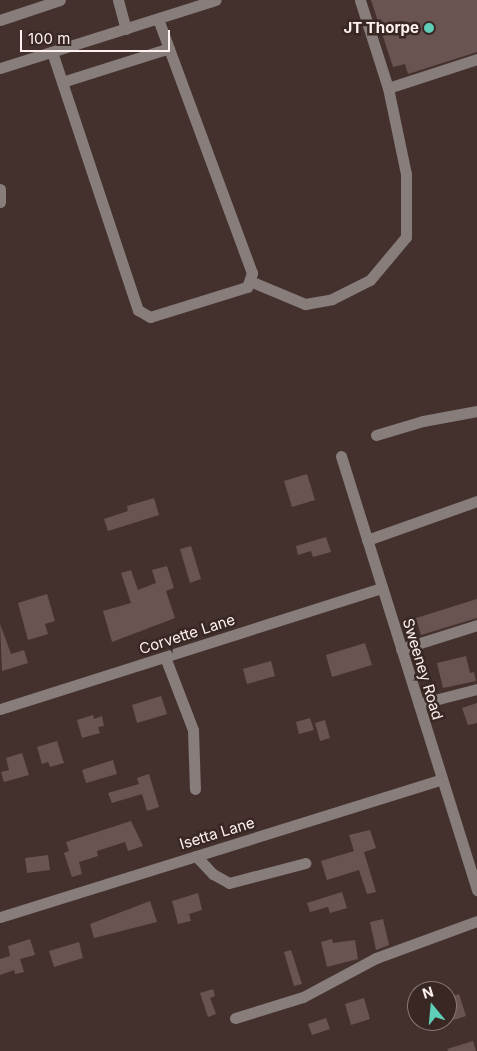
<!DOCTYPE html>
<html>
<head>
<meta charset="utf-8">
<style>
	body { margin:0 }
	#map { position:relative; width:477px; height:1051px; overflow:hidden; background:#44312e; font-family:Inter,sans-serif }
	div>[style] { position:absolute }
	.building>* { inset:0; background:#695451 }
	.minor>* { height:11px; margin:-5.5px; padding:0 5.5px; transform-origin:5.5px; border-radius:5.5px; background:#877d7b }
	.dots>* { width:14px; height:14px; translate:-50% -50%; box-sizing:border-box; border:2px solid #392724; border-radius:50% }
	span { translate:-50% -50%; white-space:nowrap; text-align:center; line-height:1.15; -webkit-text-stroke:5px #392724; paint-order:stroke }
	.poi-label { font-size:15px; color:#fef1ef; font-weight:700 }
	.right { translate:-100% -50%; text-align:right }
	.street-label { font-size:15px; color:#fef1ef }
	.north { position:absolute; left:407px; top:981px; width:50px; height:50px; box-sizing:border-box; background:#392724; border:1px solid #887875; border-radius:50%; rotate:343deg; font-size:14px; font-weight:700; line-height:20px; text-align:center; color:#fef1ef }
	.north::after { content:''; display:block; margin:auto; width:18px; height:22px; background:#5eceb8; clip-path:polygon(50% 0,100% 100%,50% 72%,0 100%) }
	.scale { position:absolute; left:20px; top:30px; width:150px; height:22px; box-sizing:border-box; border:2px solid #fef1ef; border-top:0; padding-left:6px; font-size:15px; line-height:18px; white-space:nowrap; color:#fef1ef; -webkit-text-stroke:4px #392724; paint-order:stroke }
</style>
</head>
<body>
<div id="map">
	<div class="building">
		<div style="clip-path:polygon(371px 0,477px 0,477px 52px,408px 74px,405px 64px,393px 67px)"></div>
		<div style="clip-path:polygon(307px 474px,315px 500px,292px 507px,284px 481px)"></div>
		<div style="clip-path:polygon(154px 498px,159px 515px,108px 531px,104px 519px,128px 511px,127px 506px)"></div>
		<div style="clip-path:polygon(326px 537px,331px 552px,313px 557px,311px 551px,298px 555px,296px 546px)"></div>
		<div style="clip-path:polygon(191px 546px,201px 579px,190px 583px,180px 549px)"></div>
		<div style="clip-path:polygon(167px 566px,174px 588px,166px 591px,175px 618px,112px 642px,103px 611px,131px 603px,121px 573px,131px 570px,138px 590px,156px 583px,152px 570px)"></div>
		<div style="clip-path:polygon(47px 594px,55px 621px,45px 624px,48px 634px,28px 640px,18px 603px)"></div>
		<div style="clip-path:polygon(477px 599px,477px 618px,421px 635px,416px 618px)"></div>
		<div style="clip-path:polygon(0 624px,11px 654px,24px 650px,28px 663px,2px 671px)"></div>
		<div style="clip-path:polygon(365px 643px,372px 665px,332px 677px,326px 655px)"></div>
		<div style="clip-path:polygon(466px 656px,470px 673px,474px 672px,476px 681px,443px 688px,437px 663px)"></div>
		<div style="clip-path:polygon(271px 661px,275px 676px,247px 684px,243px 669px)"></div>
		<div style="clip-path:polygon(161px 696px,167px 714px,137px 723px,132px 705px)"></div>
		<div style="clip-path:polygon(477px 703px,477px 723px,468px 725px,462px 708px)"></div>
		<div style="clip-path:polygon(93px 715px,94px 719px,102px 716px,104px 726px,98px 727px,100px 733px,82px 738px,77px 720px)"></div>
		<div style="clip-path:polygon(310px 718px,314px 730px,299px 734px,296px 722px)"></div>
		<div style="clip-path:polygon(325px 720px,330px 738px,320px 741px,315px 723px)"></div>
		<div style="clip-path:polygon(57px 741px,64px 763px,50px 767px,48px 762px,42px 764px,37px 747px)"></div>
		<div style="clip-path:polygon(22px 753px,29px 775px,4px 782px,1px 772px,9px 770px,6px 758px)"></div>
		<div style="clip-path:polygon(113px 760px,117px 774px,86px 783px,82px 770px)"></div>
		<div style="clip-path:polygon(149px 774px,159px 807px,147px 811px,142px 794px,112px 803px,108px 793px,139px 784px,137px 778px)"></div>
		<div style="clip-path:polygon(131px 821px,143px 846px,128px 851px,125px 842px,97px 851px,98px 856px,79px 862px,82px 874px,72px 877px,64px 853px,69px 851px,66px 842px)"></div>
		<div style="clip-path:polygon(370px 830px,376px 848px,364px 852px,376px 892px,367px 894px,359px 870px,327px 880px,321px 861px,354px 851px,349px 835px)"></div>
		<div style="clip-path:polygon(48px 855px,50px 870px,27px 873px,25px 858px)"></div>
		<div style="clip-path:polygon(342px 892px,347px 908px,330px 913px,328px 907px,310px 912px,307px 903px)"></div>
		<div style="clip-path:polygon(198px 893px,202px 910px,189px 914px,191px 921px,178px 924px,172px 901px)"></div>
		<div style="clip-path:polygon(150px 901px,157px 922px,94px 938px,90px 924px)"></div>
		<div style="clip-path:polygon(383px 919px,389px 945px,376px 950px,370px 922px)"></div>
		<div style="clip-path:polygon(30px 939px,35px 955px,20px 959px,24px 972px,15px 974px,14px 970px,0 975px,0 959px,10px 956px,8px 946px)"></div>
		<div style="clip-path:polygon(332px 939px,333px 943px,355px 940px,358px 959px,327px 967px,321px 942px)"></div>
		<div style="clip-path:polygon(79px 942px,83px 958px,54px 967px,49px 951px)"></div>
		<div style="clip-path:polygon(291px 950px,302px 984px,294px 986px,284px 952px)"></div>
		<div style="clip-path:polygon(213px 989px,215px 996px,210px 998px,216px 1014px,208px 1017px,200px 993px)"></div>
		<div style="clip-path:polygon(459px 994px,466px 1016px,447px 1022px,447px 998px)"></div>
		<div style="clip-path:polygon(364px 998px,370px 1019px,351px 1025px,345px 1004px)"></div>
		<div style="clip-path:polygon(326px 1018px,330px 1029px,312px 1035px,308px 1024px)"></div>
		<div style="clip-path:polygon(473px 1041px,476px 1051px,448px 1051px,447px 1049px)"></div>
	</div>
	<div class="minor">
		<div style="left:118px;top:0;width:30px;rotate:75deg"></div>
		<div style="left:0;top:20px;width:63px;rotate:-18.4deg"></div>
		<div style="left:52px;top:52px;width:272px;rotate:71.6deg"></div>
		<div style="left:138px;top:310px;width:14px;rotate:30deg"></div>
		<div style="left:150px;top:317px;width:102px;rotate:-17.2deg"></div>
		<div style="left:247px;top:287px;width:15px;rotate:-70deg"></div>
		<div style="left:252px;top:273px;width:271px;rotate:-110.3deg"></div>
		<div style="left:0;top:68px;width:226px;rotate:-17.5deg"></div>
		<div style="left:62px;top:82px;width:112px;rotate:-17.6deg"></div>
		<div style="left:388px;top:88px;width:94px;rotate:-18deg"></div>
		<div style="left:0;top:189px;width:13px;rotate:90deg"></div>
		<div style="left:250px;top:281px;width:60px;rotate:22.7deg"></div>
		<div style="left:305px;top:304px;width:27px;rotate:-10deg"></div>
		<div style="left:332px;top:299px;width:42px;rotate:-26.6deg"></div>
		<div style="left:370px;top:280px;width:56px;rotate:-50.1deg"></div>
		<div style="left:406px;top:237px;width:63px;rotate:-90deg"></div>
		<div style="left:406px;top:174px;width:88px;rotate:-101.8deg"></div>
		<div style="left:388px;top:88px;width:92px;rotate:-107.7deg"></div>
		<div style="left:376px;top:435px;width:49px;rotate:-16.6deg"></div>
		<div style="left:423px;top:421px;width:55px;rotate:-10.5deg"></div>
		<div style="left:341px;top:456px;width:455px;rotate:72.6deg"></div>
		<div style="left:367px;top:540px;width:117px;rotate:-19.5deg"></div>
		<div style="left:401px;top:649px;width:80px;rotate:-17.5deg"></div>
		<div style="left:165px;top:657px;width:78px;rotate:69deg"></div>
		<div style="left:193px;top:730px;width:59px;rotate:88.1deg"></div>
		<div style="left:419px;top:704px;width:60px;rotate:-14.5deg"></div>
		<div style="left:0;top:709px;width:401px;rotate:-17.6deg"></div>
		<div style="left:196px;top:856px;width:25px;rotate:47deg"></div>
		<div style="left:213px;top:874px;width:18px;rotate:29deg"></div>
		<div style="left:229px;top:883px;width:79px;rotate:-14.7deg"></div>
		<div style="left:0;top:917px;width:463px;rotate:-17.3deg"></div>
		<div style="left:235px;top:1018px;width:71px;rotate:-17.2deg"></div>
		<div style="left:303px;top:997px;width:83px;rotate:-28.1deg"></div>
		<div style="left:376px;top:958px;width:108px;rotate:-20.1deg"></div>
	</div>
	<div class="dots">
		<div style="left:429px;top:28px;background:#5eceb8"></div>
	</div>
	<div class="poi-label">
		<span class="right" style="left:419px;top:28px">JT Thorpe</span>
	</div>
	<div class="street-label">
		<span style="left:187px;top:634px;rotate:-18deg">Corvette Lane</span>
		<span style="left:423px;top:669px;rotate:73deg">Sweeney Road</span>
		<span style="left:217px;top:833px;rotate:-17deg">Isetta Lane</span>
	</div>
	<div class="north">N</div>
	<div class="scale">100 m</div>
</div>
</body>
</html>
